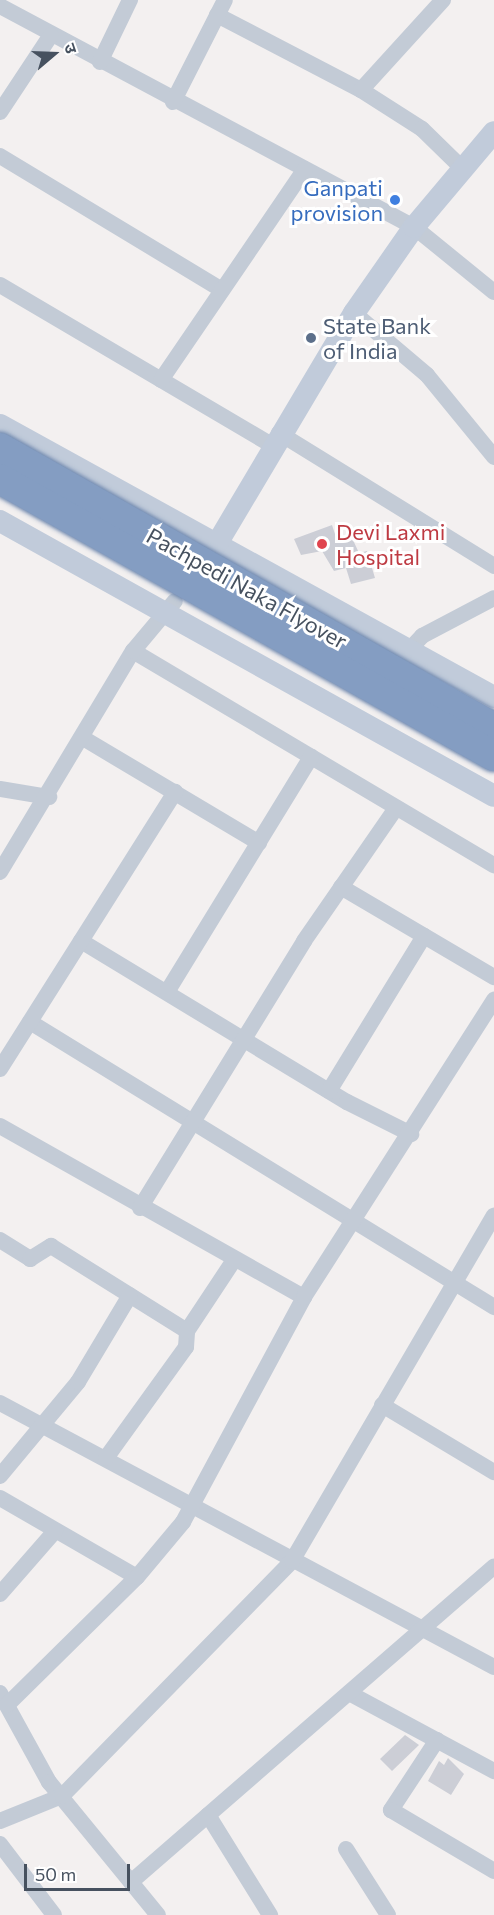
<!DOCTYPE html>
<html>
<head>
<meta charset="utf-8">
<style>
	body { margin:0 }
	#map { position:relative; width:494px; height:1915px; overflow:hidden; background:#f3f0f0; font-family:Commissioner,"Noto Sans Devanagari",sans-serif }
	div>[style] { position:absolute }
	.building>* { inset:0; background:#ccced6 }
	.street>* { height:16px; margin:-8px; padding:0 8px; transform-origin:8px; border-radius:8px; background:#c3cbd6 }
	.secondary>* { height:22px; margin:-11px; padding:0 11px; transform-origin:11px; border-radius:11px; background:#c1cbda }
	.bridges { filter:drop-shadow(0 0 2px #6f88ae) drop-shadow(0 0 2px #6f88ae) }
	.highway-bridge>* { height:30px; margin:-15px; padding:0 15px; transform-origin:15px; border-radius:15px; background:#849dc2 }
	.dots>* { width:16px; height:16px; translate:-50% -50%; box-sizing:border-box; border:3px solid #fff; border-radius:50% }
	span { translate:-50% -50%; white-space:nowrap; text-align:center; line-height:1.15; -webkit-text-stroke:6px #fff; paint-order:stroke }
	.shop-label { font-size:22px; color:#366cbe }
	.right { translate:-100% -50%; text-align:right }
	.service-label { font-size:22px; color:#4e5e75 }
	.left { translate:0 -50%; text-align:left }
	.health-label { font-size:22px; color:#be3a42 }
	.street-label { font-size:22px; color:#46515f }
	.north { position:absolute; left:24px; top:24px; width:60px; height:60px; -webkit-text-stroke:4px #fff; paint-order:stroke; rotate:71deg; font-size:16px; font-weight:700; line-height:24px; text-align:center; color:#46515f }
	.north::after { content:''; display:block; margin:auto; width:21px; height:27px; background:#46515f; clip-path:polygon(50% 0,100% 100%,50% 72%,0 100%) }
	.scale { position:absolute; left:24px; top:1864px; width:106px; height:27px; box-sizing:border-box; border:3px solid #46515f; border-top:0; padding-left:8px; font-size:18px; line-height:21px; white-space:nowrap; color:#46515f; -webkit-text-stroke:4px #fff; paint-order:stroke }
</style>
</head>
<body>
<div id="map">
	<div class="building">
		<div style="clip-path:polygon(332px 525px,338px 543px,353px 540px,359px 553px,367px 551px,375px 578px,351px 584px,346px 568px,334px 571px,322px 551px,301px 555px,294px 539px)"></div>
		<div style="clip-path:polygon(405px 1735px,419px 1745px,392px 1771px,380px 1759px)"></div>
		<div style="clip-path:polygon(448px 1758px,464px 1774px,451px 1795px,428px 1781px,439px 1761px,444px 1765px)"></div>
	</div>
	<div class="street">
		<div style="left:0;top:6px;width:469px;rotate:28.1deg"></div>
		<div style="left:414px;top:227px;width:103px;rotate:39.1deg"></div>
		<div style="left:217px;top:15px;width:162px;rotate:27.5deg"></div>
		<div style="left:361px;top:90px;width:72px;rotate:32.6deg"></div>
		<div style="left:422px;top:129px;width:54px;rotate:44.3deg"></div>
		<div style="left:100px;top:62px;width:69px;rotate:-64.2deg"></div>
		<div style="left:361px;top:90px;width:122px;rotate:-47.7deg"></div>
		<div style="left:173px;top:102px;width:114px;rotate:-63deg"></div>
		<div style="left:0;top:112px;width:92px;rotate:-56.5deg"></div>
		<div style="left:0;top:156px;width:259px;rotate:31.1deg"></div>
		<div style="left:0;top:285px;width:316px;rotate:30.5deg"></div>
		<div style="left:354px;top:313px;width:96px;rotate:40.3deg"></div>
		<div style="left:427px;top:375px;width:106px;rotate:50.7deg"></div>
		<div style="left:161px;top:380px;width:255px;rotate:-55.7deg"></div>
		<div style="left:279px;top:433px;width:253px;rotate:31.7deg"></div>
		<div style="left:410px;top:649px;width:18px;rotate:-47deg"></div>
		<div style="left:422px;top:636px;width:81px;rotate:-27.8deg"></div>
		<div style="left:133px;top:651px;width:420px;rotate:30.7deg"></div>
		<div style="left:83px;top:738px;width:205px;rotate:30.8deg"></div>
		<div style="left:0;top:789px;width:50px;rotate:9.3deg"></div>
		<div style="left:0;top:872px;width:258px;rotate:-59deg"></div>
		<div style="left:133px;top:651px;width:65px;rotate:-50deg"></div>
		<div style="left:341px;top:887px;width:178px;rotate:30.5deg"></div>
		<div style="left:81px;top:941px;width:311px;rotate:31.2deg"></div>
		<div style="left:347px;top:1102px;width:72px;rotate:26.6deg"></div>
		<div style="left:167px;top:992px;width:276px;rotate:-58.5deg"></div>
		<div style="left:30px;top:1022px;width:545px;rotate:31.56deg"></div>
		<div style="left:0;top:1069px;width:328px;rotate:-57.7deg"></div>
		<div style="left:329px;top:1091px;width:182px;rotate:-58.5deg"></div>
		<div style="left:0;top:1126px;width:349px;rotate:29.4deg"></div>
		<div style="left:140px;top:1208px;width:313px;rotate:-58.4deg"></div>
		<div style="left:304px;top:941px;width:162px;rotate:-55.3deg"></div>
		<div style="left:0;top:1240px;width:36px;rotate:32deg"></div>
		<div style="left:30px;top:1259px;width:25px;rotate:-32deg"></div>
		<div style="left:51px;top:1246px;width:160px;rotate:32deg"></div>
		<div style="left:0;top:1403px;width:560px;rotate:28.12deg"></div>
		<div style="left:382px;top:1405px;width:131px;rotate:30.9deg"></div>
		<div style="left:106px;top:1458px;width:137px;rotate:-54.2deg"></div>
		<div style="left:186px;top:1347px;width:16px;rotate:-86deg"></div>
		<div style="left:187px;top:1331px;width:85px;rotate:-56.5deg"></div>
		<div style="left:0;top:1476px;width:122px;rotate:-50.3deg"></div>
		<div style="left:78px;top:1382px;width:101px;rotate:-59.1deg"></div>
		<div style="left:0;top:1498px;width:158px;rotate:30deg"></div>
		<div style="left:0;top:1594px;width:84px;rotate:-48.9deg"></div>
		<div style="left:0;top:1693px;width:102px;rotate:61.2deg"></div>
		<div style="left:49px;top:1782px;width:172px;rotate:50.7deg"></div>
		<div style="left:349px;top:1693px;width:165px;rotate:28.3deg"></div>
		<div style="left:7px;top:1705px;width:182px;rotate:-44.6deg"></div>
		<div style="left:137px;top:1577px;width:72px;rotate:-50.1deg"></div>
		<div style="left:183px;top:1522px;width:255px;rotate:-61.7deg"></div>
		<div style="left:304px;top:1297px;width:353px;rotate:-57.4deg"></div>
		<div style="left:437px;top:1740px;width:84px;rotate:123.3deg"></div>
		<div style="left:391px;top:1810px;width:120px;rotate:30.6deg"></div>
		<div style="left:208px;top:1815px;width:118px;rotate:58.2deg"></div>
		<div style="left:0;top:1821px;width:67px;rotate:-22deg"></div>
		<div style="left:62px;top:1796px;width:329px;rotate:-45.6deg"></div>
		<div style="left:292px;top:1561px;width:400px;rotate:-59.7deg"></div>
		<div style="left:0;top:1844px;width:89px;rotate:52.7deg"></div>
		<div style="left:346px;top:1849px;width:78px;rotate:57.5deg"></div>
		<div style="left:131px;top:1882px;width:481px;rotate:-41deg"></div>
	</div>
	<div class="secondary">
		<div style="left:0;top:425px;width:564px;rotate:28.84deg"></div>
		<div style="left:0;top:521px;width:565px;rotate:29.1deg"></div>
		<div style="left:218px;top:542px;width:266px;rotate:-59.3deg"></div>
		<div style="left:354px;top:313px;width:105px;rotate:-55.1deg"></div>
		<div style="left:414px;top:227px;width:124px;rotate:-49.9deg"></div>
	</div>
	<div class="bridges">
		<div class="highway-bridge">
			<div style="left:0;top:448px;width:568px;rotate:29.54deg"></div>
			<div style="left:0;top:479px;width:566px;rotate:29.28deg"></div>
		</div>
	</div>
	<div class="dots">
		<div style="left:395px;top:200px;background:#3f7fe0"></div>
		<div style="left:311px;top:338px;background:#5c6f8a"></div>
		<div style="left:322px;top:544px;background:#e0444e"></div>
	</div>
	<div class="shop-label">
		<span class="right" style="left:383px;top:200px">Ganpati<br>provision</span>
	</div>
	<div class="service-label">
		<span class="left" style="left:323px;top:338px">State Bank<br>of India</span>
	</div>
	<div class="health-label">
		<span class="left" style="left:336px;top:544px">Devi Laxmi<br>Hospital</span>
	</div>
	<div class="street-label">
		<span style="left:247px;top:588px;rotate:29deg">Pachpedi Naka Flyover</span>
	</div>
	<div class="north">उ</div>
	<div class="scale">50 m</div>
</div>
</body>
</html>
